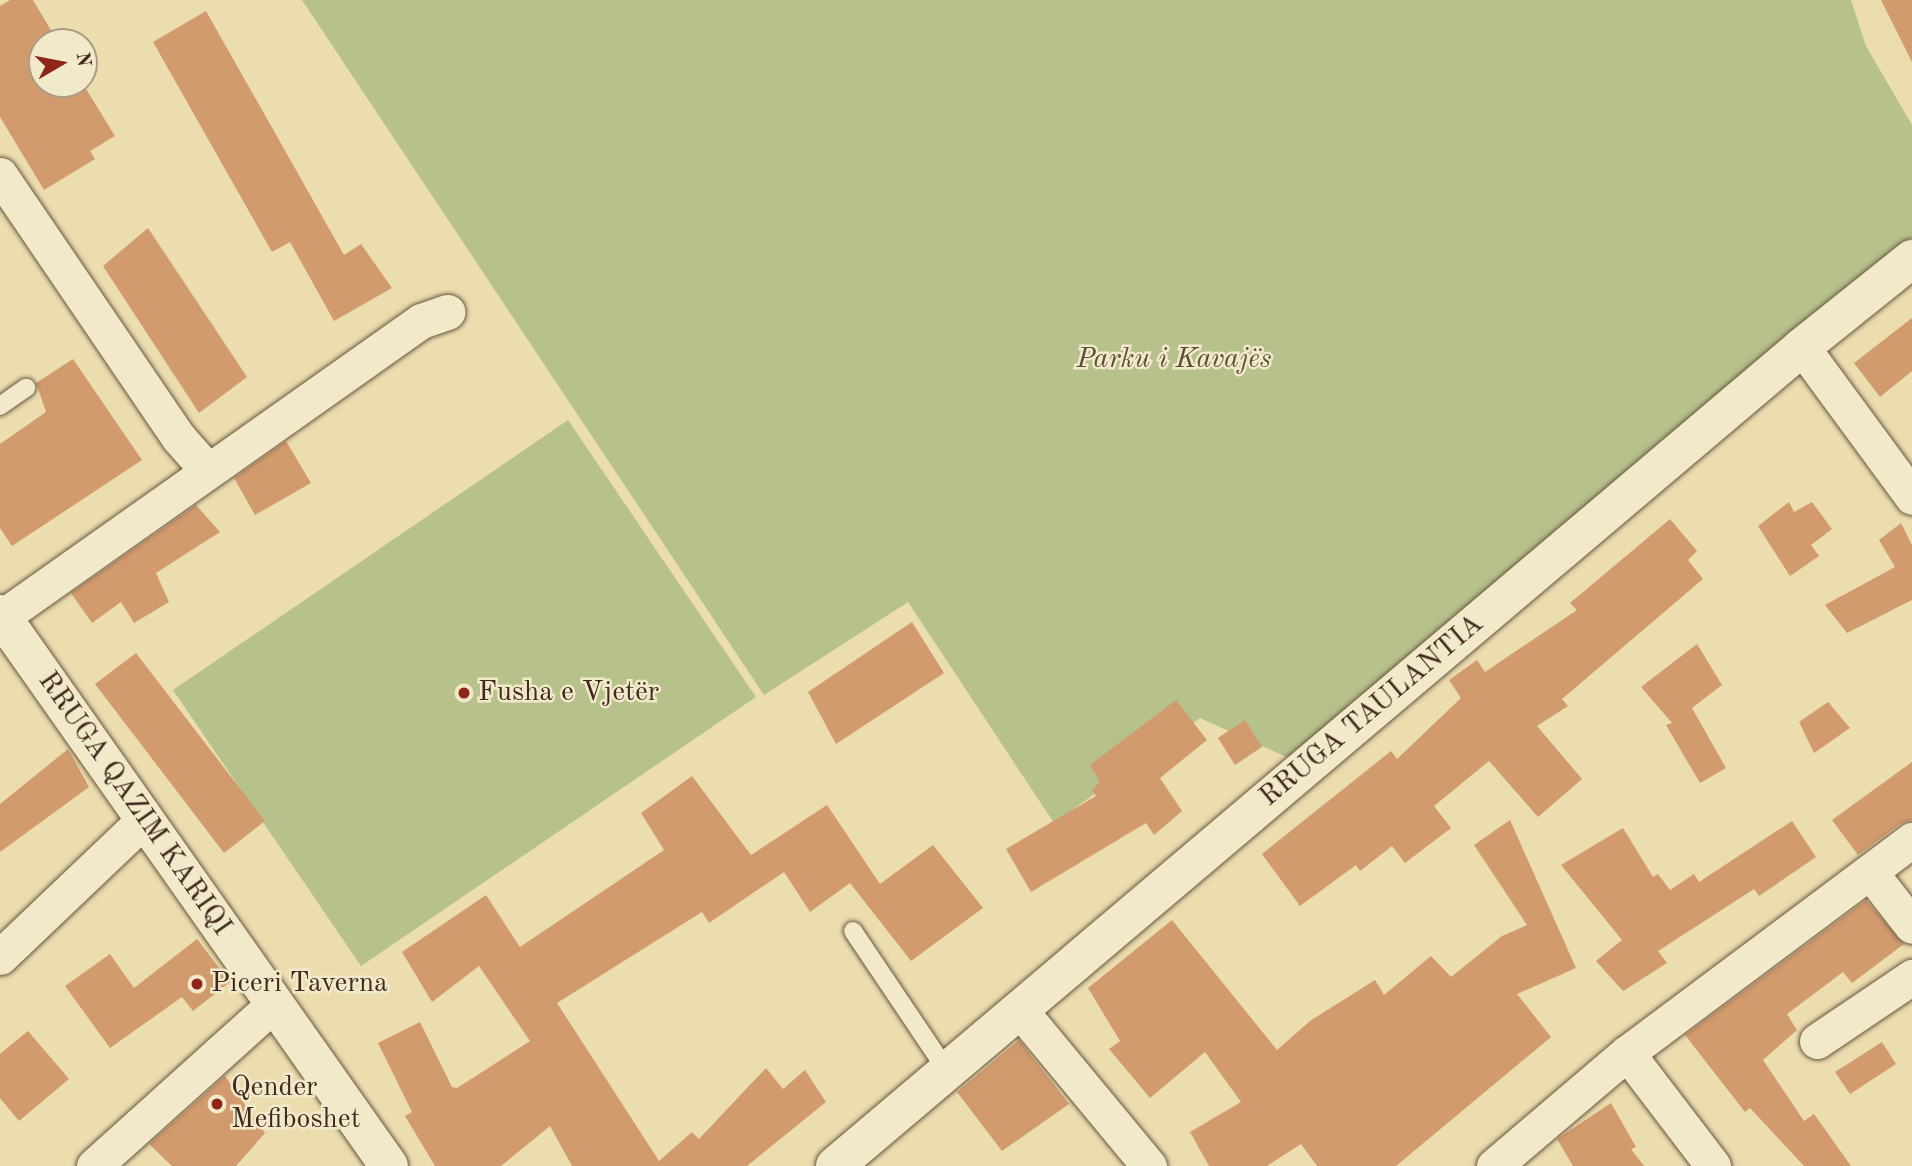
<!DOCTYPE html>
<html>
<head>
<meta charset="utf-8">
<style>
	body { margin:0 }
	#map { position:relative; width:1912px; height:1166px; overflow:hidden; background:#ebddae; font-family:"Old Standard TT",serif }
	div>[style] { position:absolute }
	.green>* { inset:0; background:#b6c18b }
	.building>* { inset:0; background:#d29b6d }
	.roads { filter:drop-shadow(0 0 2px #6a5541) drop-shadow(0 0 2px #6a5541) }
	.lane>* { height:18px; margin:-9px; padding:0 9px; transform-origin:9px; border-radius:9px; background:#f2e9ca }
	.street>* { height:35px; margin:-17.5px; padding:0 17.5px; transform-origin:17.5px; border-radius:17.5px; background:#f2e9ca }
	.secondary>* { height:38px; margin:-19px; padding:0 19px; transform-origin:19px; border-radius:19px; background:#f2e9ca }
	.dots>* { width:19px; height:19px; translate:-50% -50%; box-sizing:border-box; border:4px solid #f2e9ca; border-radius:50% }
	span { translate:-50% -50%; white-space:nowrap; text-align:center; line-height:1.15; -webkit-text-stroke:5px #f2e9ca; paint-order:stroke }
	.park-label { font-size:28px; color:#5d4e38; font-style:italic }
	.poi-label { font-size:28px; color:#3f281d }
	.left { translate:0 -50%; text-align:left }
	.street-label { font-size:28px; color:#3f281d }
	.north { position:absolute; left:28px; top:28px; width:70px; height:70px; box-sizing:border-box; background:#f2e9ca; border:2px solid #aa9c85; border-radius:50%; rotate:80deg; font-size:19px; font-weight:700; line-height:28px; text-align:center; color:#3f281d }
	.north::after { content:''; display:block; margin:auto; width:24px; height:32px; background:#8f2418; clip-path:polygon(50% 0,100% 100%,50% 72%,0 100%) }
</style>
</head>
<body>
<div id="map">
	<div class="green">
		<div style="clip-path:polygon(302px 0,1851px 0,1866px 46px,1912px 125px,1912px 238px,1291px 759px,1200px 718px,1054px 823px,908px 602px,764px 695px)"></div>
		<div style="clip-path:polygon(568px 420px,756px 697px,361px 966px,173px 690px)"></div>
	</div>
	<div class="building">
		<div style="clip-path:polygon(10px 0,33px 0,58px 42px,42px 42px,42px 84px,83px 84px,115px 136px,90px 151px,95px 159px,44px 190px,0 117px,0 6px)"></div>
		<div style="clip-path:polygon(1881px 0,1912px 0,1912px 62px)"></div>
		<div style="clip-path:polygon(206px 11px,344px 255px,361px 244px,392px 288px,334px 321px,290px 242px,272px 252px,153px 42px)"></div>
		<div style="clip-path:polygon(148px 228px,247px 377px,199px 413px,103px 266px)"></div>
		<div style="clip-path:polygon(1912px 318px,1912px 371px,1880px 397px,1854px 363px)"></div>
		<div style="clip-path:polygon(73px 359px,142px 460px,12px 546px,0 528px,0 444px,46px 412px,36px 383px)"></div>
		<div style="clip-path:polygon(286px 441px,311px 483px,255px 515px,234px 478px)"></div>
		<div style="clip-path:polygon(1789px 502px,1794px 512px,1812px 502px,1832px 529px,1811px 545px,1819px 556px,1790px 576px,1758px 526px)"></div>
		<div style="clip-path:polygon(196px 505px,220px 532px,156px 573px,169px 602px,134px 623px,121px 602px,92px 623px,71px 593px)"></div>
		<div style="clip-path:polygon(1670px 519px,1697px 551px,1688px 560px,1703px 579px,1562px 699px,1568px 706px,1537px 726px,1582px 779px,1538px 817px,1489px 761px,1434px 806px,1451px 828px,1405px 863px,1392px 846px,1360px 871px,1356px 865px,1300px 906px,1262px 854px,1391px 751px,1397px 759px,1461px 698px,1449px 680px,1477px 660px,1485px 672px,1577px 610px,1570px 603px)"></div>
		<div style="clip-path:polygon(1901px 523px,1912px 545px,1912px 600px,1847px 633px,1825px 605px,1895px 567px,1879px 540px)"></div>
		<div style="clip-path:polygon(912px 622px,944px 673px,836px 744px,808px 692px)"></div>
		<div style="clip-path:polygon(1697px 644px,1722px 685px,1692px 708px,1726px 768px,1700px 783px,1666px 725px,1672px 723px,1641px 687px)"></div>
		<div style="clip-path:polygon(136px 653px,265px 821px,224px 853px,95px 684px)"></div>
		<div style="clip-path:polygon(1176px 700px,1207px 740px,1160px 778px,1182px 811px,1154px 835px,1146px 823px,1031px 892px,1006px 849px,1096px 796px,1092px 790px,1100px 782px,1090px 765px)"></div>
		<div style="clip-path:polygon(1828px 702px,1850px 728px,1814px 753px,1799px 722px)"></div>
		<div style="clip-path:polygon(1245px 720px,1262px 747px,1235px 765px,1218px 738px)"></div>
		<div style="clip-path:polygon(68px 749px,89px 787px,0 852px,0 804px)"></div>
		<div style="clip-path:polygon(1912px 762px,1912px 820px,1900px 824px,1858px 855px,1832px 820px)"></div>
		<div style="clip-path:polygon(692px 776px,751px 855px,827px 805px,880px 884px,933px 845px,983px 908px,911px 961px,850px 883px,810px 912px,784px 872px,709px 923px,702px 912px,557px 1003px,659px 1161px,692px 1132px,699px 1139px,766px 1068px,783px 1089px,805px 1070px,826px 1102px,747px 1166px,572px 1166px,550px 1126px,501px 1166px,435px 1166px,405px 1116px,412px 1112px,378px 1043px,420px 1022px,452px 1087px,457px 1088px,530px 1041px,479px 966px,432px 1002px,402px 952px,486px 895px,520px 947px,664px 850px,641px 813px)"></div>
		<div style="clip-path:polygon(1510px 820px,1576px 968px,1517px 994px,1551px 1037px,1396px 1166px,1317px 1166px,1301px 1144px,1267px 1166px,1209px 1166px,1190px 1132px,1241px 1102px,1205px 1052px,1150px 1098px,1109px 1049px,1120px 1041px,1088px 988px,1172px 920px,1277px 1050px,1310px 1021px,1375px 980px,1384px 995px,1431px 956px,1451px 977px,1502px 936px,1527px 925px,1474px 845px)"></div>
		<div style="clip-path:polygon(1792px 821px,1816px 857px,1759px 896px,1754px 889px,1658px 951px,1667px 963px,1623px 991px,1596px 961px,1622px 940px,1561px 865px,1623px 828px,1653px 877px,1658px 874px,1670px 890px,1694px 874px,1699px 882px)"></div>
		<div style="clip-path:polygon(1866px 900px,1904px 944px,1852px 983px,1843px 972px,1787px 1014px,1797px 1030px,1763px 1060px,1804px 1121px,1814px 1114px,1851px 1166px,1804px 1166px,1750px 1108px,1745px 1112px,1685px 1035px)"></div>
		<div style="clip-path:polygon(197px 939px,230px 982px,193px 1011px,182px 997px,110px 1048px,65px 986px,110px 954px,134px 988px)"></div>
		<div style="clip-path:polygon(28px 1031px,69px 1079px,19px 1121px,0 1098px,0 1054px)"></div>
		<div style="clip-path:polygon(1019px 1040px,1069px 1104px,1002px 1151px,957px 1092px)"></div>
		<div style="clip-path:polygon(1882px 1042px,1896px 1064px,1850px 1094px,1835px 1072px)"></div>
		<div style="clip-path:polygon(225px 1076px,265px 1133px,236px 1166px,172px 1166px,149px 1144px)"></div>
		<div style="clip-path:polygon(1611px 1103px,1636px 1147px,1631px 1149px,1644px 1166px,1573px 1166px,1557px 1139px)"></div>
	</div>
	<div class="roads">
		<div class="lane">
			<div style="left:0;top:406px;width:32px;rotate:-35deg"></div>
			<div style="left:853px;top:931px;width:169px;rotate:56.1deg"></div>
		</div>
		<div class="street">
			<div style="left:0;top:175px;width:318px;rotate:55.8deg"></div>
			<div style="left:179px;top:438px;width:43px;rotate:48.8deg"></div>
			<div style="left:1802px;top:347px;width:186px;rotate:53.7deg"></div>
			<div style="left:2px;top:617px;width:513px;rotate:-35.24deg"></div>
			<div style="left:421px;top:321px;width:28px;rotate:-19deg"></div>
			<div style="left:1870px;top:872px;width:68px;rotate:52.1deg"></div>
			<div style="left:0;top:957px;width:199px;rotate:-43.6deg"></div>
			<div style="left:1019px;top:1009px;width:204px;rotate:50.4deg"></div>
			<div style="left:1817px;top:1041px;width:115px;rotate:-34deg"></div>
			<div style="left:1627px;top:1053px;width:142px;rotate:52.7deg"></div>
			<div style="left:94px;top:1166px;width:242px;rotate:-42deg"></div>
			<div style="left:1494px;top:1166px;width:175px;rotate:-40.4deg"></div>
			<div style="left:1627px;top:1053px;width:356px;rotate:-36.8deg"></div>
		</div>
		<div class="secondary">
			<div style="left:0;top:614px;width:675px;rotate:54.83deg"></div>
			<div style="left:835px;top:1166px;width:1267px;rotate:-40.26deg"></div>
			<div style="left:1802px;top:347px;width:141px;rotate:-38.7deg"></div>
		</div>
	</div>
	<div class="dots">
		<div style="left:464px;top:693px;background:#8f2418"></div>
		<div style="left:197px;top:984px;background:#8f2418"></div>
		<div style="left:217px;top:1104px;background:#8f2418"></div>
	</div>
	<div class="park-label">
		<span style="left:1174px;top:360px">Parku i Kavajës</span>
	</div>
	<div class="poi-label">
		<span class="left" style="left:478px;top:693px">Fusha e Vjetër</span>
		<span class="left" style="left:211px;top:984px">Piceri Taverna</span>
		<span class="left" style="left:231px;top:1104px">Qender<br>Mefiboshet</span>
	</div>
	<div class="street-label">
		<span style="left:1372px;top:711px;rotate:-40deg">RRUGA TAULANTIA</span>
		<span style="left:134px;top:804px;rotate:55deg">RRUGA QAZIM KARIQI</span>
	</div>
	<div class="north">N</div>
</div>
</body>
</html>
